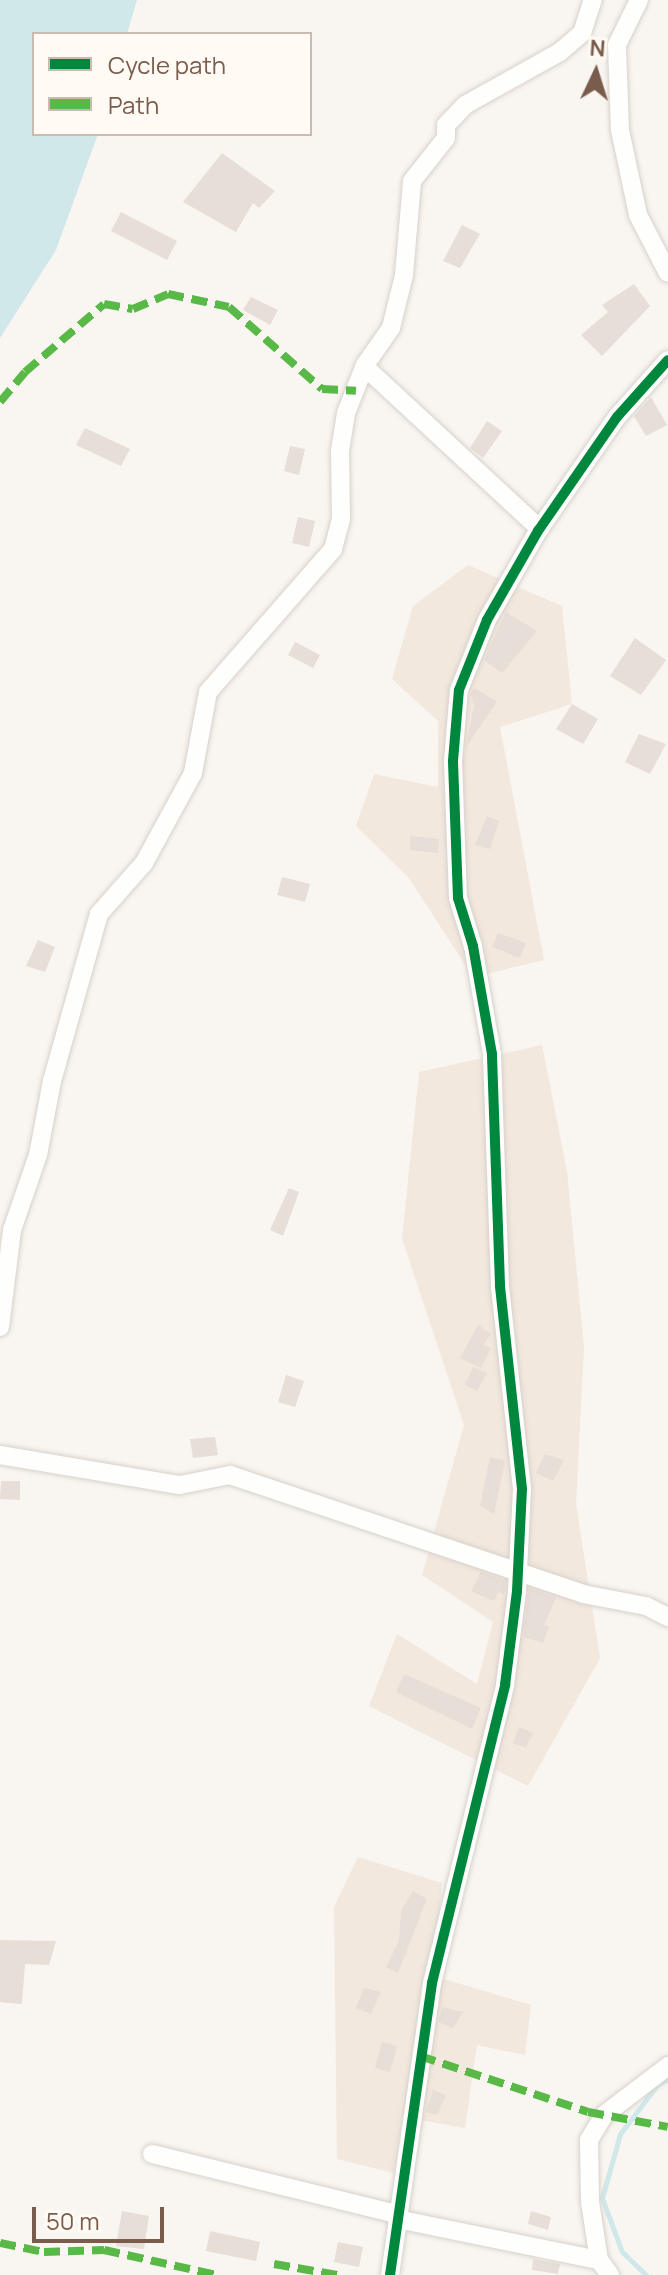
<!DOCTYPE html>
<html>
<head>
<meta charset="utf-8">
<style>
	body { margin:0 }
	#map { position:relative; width:668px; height:2275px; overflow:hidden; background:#f9f5f0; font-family:Manrope,sans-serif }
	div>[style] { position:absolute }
	.residential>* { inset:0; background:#f2e8de }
	.water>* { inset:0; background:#d0e8ea }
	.stream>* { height:5px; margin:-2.5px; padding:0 2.5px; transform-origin:2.5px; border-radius:2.5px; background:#d0e8ea }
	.building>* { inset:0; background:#e6ded7 }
	.roads { filter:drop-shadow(0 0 2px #d7d1cb) drop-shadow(0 0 2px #d7d1cb) }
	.street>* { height:18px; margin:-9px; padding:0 9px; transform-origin:9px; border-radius:9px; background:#fefefd }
	.quiet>* { height:8px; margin-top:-4px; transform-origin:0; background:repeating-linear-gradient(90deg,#58b947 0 16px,transparent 0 24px) }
	.cycleway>* { height:10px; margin:-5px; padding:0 5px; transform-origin:5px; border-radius:5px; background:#00873e }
	span { translate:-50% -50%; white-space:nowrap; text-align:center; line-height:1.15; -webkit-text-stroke:6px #fffaf3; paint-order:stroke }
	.legend { position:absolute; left:32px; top:32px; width:280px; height:104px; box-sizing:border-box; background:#fffaf3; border:2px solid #cabbb1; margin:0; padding:10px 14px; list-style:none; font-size:24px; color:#7a5c4d }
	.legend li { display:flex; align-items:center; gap:16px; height:40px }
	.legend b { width:40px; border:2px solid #cabbb1 }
	.north { position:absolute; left:556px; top:32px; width:80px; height:80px; -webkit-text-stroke:6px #fffaf3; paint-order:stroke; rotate:4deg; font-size:22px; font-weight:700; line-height:32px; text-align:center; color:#7a5c4d }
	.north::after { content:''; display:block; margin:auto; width:28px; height:36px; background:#7a5c4d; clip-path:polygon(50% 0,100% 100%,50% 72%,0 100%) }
	.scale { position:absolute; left:32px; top:2207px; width:132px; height:36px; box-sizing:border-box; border:4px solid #7a5c4d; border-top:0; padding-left:10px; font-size:24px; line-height:28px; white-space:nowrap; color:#7a5c4d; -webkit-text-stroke:6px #fffaf3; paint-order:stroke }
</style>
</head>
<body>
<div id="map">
	<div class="residential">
		<div style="clip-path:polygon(468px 565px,562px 606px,572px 704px,500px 727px,544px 960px,473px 977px,409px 878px,356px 826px,374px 774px,438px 787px,438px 721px,392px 679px,413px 606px)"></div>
		<div style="clip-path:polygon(542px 1045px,567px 1171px,584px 1346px,576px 1504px,600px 1658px,528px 1786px,369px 1706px,397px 1634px,477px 1684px,493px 1622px,422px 1575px,464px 1425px,402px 1239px,419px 1072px)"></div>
		<div style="clip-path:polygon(358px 1857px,442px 1883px,434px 1976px,531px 2005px,525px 2055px,477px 2045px,465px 2128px,402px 2117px,394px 2173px,337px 2159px,334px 1907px)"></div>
	</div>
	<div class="water">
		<div style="clip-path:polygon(0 0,137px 0,127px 34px,34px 34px,34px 134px,98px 134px,56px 250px,0 338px)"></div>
	</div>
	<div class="stream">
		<div style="left:646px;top:2275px;width:33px;rotate:-136deg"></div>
		<div style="left:622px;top:2252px;width:58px;rotate:-110.3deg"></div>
		<div style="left:602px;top:2198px;width:66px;rotate:-74.3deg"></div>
		<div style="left:620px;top:2134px;width:61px;rotate:-52.9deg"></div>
		<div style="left:657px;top:2085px;width:13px;rotate:-29deg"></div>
	</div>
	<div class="building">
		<div style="clip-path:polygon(222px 153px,275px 191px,259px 208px,253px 203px,236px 232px,183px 202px)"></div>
		<div style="clip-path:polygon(121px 212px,177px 241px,167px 260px,111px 231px)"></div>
		<div style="clip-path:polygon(462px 225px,480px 234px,460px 268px,443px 261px)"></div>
		<div style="clip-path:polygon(634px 284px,650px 306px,602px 356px,581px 335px,608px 312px,602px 305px)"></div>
		<div style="clip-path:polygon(251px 297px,278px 310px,270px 325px,243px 310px)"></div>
		<div style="clip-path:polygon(651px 397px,667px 425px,646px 436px,634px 416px)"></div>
		<div style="clip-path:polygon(487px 421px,502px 431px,483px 458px,470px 448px)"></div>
		<div style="clip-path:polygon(85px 428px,130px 449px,121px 466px,76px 445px)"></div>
		<div style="clip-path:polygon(290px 446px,305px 449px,299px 475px,284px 471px)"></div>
		<div style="clip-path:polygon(298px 517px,315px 521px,309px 547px,292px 543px)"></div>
		<div style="clip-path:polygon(506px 612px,537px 631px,502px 673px,484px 660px)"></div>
		<div style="clip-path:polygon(635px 638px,666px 660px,641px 695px,610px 676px)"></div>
		<div style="clip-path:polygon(295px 642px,320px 655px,313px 668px,288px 655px)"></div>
		<div style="clip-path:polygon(475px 688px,497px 702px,466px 747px,474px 706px,471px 693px)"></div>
		<div style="clip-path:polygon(572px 704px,598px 719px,583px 744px,556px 729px)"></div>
		<div style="clip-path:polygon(639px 734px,666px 744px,650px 774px,625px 762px)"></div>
		<div style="clip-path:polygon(487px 816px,499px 821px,490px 849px,475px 845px)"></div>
		<div style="clip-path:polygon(410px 836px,439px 839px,438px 853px,410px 850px)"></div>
		<div style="clip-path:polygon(282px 877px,310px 884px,305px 902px,277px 895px)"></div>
		<div style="clip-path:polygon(498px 933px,526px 943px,520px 958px,492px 947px)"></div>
		<div style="clip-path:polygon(38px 940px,55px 947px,45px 972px,26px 966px)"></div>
		<div style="clip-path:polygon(289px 1188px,299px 1192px,283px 1236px,270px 1230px)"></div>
		<div style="clip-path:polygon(478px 1325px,491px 1334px,483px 1345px,491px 1348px,481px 1368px,460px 1358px)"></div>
		<div style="clip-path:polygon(473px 1367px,487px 1373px,477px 1391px,465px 1385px)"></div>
		<div style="clip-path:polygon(286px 1375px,304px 1381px,295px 1407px,278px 1402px)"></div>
		<div style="clip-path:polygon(215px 1437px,218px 1455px,193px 1458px,190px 1439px)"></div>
		<div style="clip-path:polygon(545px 1454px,564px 1460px,553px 1481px,536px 1473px)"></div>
		<div style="clip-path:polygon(490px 1457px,505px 1461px,494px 1514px,480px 1506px)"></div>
		<div style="clip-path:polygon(1px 1481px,20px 1481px,20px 1500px,0 1499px)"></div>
		<div style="clip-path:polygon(481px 1572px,506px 1581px,504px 1594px,498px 1592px,494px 1601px,471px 1591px)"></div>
		<div style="clip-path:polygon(529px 1588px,556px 1598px,544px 1625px,549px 1626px,543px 1643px,523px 1637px)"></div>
		<div style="clip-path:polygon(404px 1674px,481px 1708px,472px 1729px,396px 1692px)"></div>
		<div style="clip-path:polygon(519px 1727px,533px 1733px,526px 1748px,513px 1743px)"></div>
		<div style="clip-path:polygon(413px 1891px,427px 1899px,398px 1973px,386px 1967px,399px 1941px,401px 1911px)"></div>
		<div style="clip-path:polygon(0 1940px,56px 1941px,49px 1965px,25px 1964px,22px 2004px,0 2002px)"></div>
		<div style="clip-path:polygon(364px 1988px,381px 1992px,371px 2014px,356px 2008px)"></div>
		<div style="clip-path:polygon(443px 2007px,463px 2012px,453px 2028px,438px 2022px)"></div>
		<div style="clip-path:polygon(382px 2042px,397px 2046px,390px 2072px,375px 2068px)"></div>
		<div style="clip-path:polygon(433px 2090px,446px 2095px,437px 2115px,426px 2112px)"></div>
		<div style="clip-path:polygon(122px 2211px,149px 2216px,144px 2249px,116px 2246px)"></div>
		<div style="clip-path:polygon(531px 2211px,551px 2217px,548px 2230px,528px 2224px)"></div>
		<div style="clip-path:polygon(210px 2231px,260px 2242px,256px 2261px,206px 2251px)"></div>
		<div style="clip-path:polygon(338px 2242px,363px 2247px,359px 2267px,334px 2262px)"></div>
		<div style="clip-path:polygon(533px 2259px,560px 2264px,558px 2274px,532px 2270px)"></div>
	</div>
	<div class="roads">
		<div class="street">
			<div style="left:639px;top:0;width:50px;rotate:116.1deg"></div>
			<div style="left:617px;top:45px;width:85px;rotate:88deg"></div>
			<div style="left:620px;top:130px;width:87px;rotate:78deg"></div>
			<div style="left:638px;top:215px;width:65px;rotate:62.7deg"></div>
			<div style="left:365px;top:367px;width:238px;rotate:42.8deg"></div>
			<div style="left:0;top:1327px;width:98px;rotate:-82.9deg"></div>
			<div style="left:12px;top:1230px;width:79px;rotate:-70.9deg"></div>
			<div style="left:38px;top:1155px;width:75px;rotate:-79.3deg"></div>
			<div style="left:52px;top:1081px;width:173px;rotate:-74.3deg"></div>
			<div style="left:99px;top:914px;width:68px;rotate:-48.6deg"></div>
			<div style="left:144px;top:863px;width:102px;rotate:-61.4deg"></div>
			<div style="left:193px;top:773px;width:82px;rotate:-79.5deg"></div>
			<div style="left:208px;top:692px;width:190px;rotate:-48.8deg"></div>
			<div style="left:333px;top:549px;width:31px;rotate:-75deg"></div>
			<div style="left:341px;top:519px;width:68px;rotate:-90.8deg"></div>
			<div style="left:340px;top:451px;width:38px;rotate:-81deg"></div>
			<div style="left:346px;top:413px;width:52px;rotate:-68.4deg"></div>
			<div style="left:365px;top:365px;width:45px;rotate:-54.9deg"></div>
			<div style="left:391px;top:328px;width:55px;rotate:-76.2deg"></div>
			<div style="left:404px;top:275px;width:94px;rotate:-85.1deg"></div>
			<div style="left:412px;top:181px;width:55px;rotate:-51.7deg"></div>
			<div style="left:446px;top:138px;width:13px;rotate:-90deg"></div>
			<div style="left:446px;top:125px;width:28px;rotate:-46deg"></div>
			<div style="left:465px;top:105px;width:109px;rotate:-29.2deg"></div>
			<div style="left:560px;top:52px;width:29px;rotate:-41deg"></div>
			<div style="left:582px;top:33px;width:35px;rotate:-72deg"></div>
			<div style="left:0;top:1455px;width:182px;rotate:9.5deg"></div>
			<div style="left:180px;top:1485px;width:51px;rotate:-11.3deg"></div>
			<div style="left:230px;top:1475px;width:373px;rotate:18.6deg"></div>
			<div style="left:583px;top:1594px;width:64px;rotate:10.8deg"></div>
			<div style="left:646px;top:1606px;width:25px;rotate:27deg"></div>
			<div style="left:152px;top:2154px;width:252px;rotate:13.8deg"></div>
			<div style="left:397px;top:2219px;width:206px;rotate:11.5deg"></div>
			<div style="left:390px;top:2275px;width:295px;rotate:-81.8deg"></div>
			<div style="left:432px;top:1983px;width:307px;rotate:-76.2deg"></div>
			<div style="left:505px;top:1685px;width:95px;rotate:-82.7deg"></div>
			<div style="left:517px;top:1591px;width:102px;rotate:-87.2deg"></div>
			<div style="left:522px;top:1489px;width:205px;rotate:-96.2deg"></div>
			<div style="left:500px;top:1285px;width:231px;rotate:-92deg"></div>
			<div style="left:492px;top:1054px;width:110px;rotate:-100deg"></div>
			<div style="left:473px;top:946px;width:50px;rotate:-107.4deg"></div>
			<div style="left:458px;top:898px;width:137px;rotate:-92.1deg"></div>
			<div style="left:453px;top:761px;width:71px;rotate:-85.2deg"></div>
			<div style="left:459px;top:690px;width:75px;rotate:-68.2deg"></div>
			<div style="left:487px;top:620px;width:103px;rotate:-60.2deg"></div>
			<div style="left:538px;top:531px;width:139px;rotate:-55.3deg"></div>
			<div style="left:617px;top:417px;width:76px;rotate:-48.2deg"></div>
			<div style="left:610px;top:2275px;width:19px;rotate:-126deg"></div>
			<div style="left:599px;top:2260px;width:59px;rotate:-98.8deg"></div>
			<div style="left:590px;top:2202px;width:62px;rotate:-90.9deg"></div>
			<div style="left:589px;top:2140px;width:29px;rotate:-59deg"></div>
			<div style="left:604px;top:2115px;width:81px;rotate:-37.4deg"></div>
		</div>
	</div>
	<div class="quiet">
		<div style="left:0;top:402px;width:39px;rotate:-50deg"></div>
		<div style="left:25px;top:372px;width:104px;rotate:-40.7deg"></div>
		<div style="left:104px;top:304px;width:29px;rotate:10deg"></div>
		<div style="left:133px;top:309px;width:38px;rotate:-23deg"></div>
		<div style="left:168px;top:294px;width:62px;rotate:12deg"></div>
		<div style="left:229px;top:307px;width:124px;rotate:41.4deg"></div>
		<div style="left:322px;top:389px;width:34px;rotate:3deg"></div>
		<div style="left:420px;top:2056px;width:177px;rotate:18.4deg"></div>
		<div style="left:588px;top:2112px;width:81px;rotate:10.6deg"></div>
		<div style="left:0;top:2243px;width:45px;rotate:11.6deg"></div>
		<div style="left:44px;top:2252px;width:60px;rotate:-1.9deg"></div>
		<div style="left:104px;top:2250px;width:116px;rotate:12.5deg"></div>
		<div style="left:274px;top:2264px;width:64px;rotate:9.9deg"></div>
	</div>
	<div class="cycleway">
		<div style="left:390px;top:2275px;width:295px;rotate:-81.8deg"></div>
		<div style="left:432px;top:1983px;width:307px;rotate:-76.2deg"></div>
		<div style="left:505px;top:1685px;width:95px;rotate:-82.7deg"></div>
		<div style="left:517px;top:1591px;width:102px;rotate:-87.2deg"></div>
		<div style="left:522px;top:1489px;width:205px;rotate:-96.2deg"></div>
		<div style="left:500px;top:1285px;width:231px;rotate:-92deg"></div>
		<div style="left:492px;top:1054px;width:110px;rotate:-100deg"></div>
		<div style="left:473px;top:946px;width:50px;rotate:-107.4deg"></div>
		<div style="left:458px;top:898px;width:137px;rotate:-92.1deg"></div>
		<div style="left:453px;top:761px;width:71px;rotate:-85.2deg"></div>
		<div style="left:459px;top:690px;width:75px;rotate:-68.2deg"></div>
		<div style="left:487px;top:620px;width:103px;rotate:-60.2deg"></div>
		<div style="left:538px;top:531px;width:139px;rotate:-55.3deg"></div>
		<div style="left:617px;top:417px;width:76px;rotate:-48.2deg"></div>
	</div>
	<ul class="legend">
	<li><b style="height:10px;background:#00873e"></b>Cycle path</li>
	<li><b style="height:10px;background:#58b947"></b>Path</li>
	</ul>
	<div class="north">N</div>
	<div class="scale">50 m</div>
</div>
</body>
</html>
